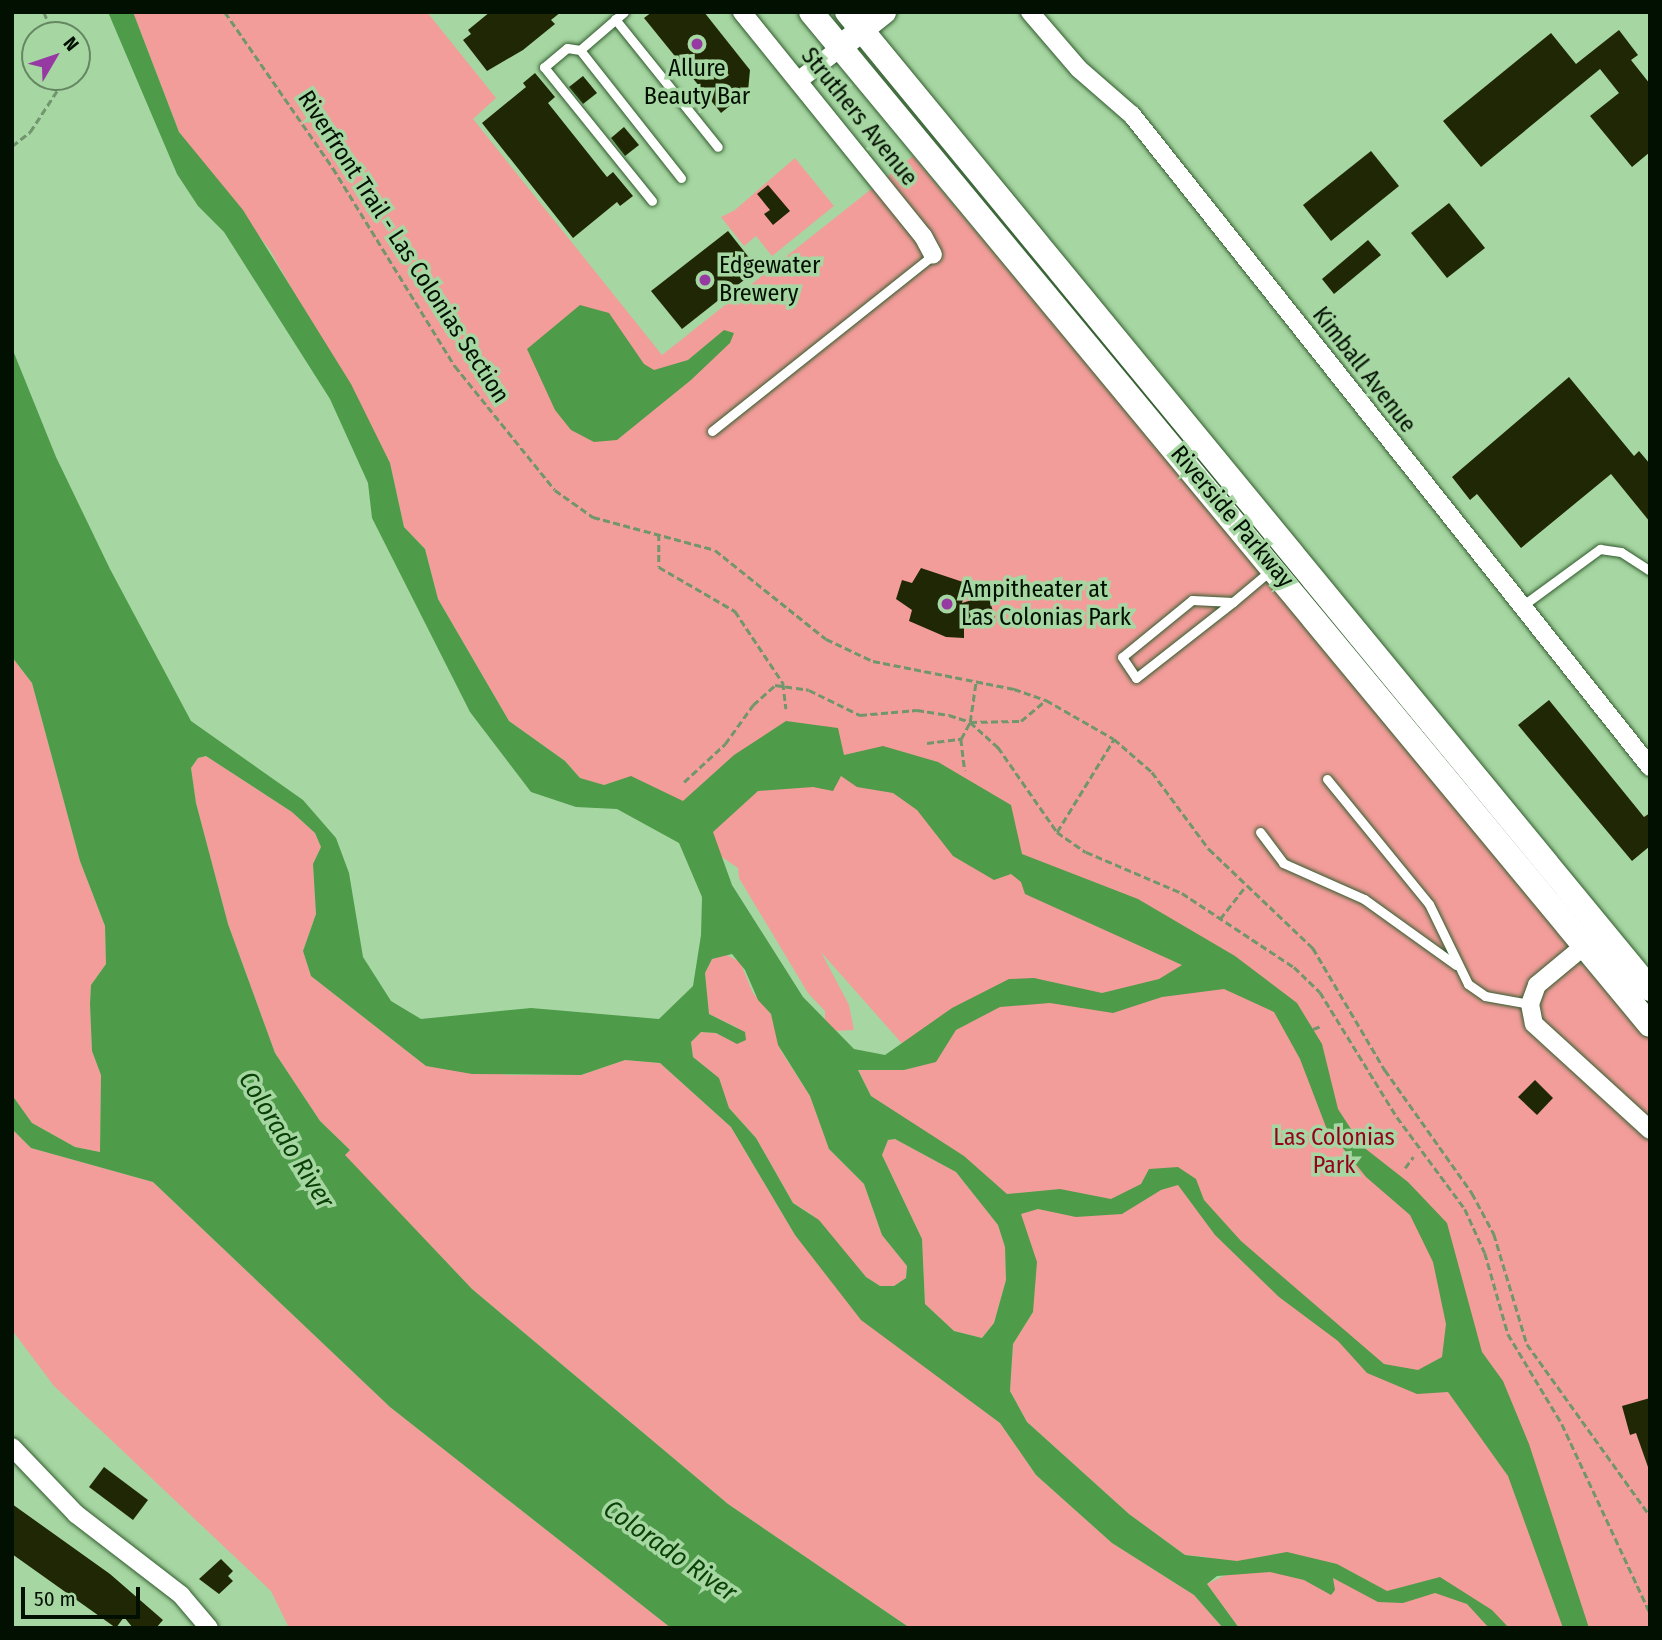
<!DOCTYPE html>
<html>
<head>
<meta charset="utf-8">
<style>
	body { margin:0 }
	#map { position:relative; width:1662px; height:1640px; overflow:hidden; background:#a6d6a2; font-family:"Fira Sans Condensed",sans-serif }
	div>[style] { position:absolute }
	.green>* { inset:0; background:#f39d9a }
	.water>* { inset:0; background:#4e9b49 }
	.building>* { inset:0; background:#1f2704 }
	.path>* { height:2.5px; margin-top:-1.25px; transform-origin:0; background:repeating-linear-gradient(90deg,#71966e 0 7px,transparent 0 10.5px) }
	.roads { filter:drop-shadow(0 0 2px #325c2e) drop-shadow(0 0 2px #325c2e) }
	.lane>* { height:9px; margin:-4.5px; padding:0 4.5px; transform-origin:4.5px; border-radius:4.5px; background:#fff }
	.street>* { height:18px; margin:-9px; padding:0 9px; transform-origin:9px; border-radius:9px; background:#fff }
	.secondary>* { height:24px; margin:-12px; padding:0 12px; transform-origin:12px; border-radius:12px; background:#fff }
	.dots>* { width:19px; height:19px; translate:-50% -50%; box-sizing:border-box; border:4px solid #a6d6a2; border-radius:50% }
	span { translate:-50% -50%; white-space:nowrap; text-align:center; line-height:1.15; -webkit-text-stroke:7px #a6d6a2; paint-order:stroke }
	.poi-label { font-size:24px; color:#021001 }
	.left { translate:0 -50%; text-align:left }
	.street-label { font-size:24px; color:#021001 }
	.park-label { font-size:24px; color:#96021e }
	.water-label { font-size:26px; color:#094107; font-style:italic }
	.frame { position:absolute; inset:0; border:14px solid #021001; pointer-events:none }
	.north { position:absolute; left:21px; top:21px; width:70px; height:70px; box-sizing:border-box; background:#a6d6a2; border:2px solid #648762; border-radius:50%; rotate:51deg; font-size:19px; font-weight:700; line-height:28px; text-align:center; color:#021001 }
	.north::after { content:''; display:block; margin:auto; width:24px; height:32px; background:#9639a3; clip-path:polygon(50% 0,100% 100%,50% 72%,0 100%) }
	.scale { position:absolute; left:21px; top:1587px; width:119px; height:32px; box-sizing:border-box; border:4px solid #021001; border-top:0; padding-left:9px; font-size:21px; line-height:24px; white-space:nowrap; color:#021001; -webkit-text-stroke:5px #a6d6a2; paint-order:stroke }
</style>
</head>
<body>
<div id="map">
	<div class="green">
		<div style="clip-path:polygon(133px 12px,427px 12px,496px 98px,473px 119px,662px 355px,913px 156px,1650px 1037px,1650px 1628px,1239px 1628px,1207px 1584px,1226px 1575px,1207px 1557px,1185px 1555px,1129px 1514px,1027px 1422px,1010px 1391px,1013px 1344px,1033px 1312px,980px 1171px,871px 1096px,858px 1069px,904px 1070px,921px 1065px,821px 952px,849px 1005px,854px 1030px,836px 1031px,825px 1020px,825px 1011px,808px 993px,739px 878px,738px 868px,647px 806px,580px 778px,565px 761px,509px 721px,438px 599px,425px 549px,404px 527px,390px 463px,270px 250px,179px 132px)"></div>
		<div style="clip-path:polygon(795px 158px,834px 206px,772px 256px,756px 236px,744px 246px,721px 217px,735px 210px)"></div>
		<div style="clip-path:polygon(12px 657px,32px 683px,80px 861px,105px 926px,106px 964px,91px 985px,90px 1004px,92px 1051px,101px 1075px,100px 1152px,75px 1147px,32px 1123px,12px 1095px)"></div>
		<div style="clip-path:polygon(206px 756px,292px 812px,315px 833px,321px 847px,313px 864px,316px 914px,303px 951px,311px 976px,426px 1066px,511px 1075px,581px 1075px,625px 1060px,660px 1063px,731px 1127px,795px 1235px,906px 1352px,1000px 1423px,1036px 1475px,1112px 1543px,1194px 1595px,1223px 1628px,910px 1628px,728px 1504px,472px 1289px,344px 1155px,350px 1150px,320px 1121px,275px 1053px,228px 924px,196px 803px,191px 768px,198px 758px)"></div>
		<div style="clip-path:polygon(725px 954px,740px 962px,753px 993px,771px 1014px,781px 1051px,810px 1096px,829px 1149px,864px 1184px,882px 1235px,907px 1266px,906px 1278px,894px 1286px,880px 1286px,866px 1277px,811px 1214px,793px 1203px,756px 1138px,729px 1108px,714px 1074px,693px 1057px,691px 1042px,701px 1032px,716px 1033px,736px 1043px,738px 1028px,709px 1014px,705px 973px,712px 959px)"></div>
		<div style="clip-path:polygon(12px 1129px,31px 1148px,153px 1182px,390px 1407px,671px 1628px,289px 1628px,271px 1591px,54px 1386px,12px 1330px)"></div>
		<div style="clip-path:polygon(895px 1139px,956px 1172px,998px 1225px,1005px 1247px,1006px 1280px,994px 1323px,982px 1338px,954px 1331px,925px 1304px,922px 1239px,882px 1155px,888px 1140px)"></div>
	</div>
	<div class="water">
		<div style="clip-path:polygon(evenodd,108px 12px,133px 12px,179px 132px,243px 210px,351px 384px,390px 463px,404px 527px,425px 549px,438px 599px,509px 721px,565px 761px,580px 778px,604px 785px,631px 776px,683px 801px,734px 755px,786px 721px,838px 728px,844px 755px,883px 746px,938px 762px,1011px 805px,1022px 854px,1138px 899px,1235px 956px,1297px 1003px,1322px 1044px,1338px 1109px,1362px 1146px,1408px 1182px,1447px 1223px,1482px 1352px,1503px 1381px,1529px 1444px,1589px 1628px,1563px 1628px,1508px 1476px,1448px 1392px,1417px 1394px,1367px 1373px,1338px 1341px,1279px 1297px,1215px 1235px,1178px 1185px,1161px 1190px,1122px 1214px,1076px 1217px,1038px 1209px,1021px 1214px,1037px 1262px,1033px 1312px,1013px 1344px,1010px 1391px,1027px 1422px,1129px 1514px,1185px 1555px,1237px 1561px,1287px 1552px,1337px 1564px,1387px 1591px,1440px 1577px,1492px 1610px,1509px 1628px,1489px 1628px,1467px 1604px,1435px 1593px,1403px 1603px,1378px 1602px,1333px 1578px,1335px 1590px,1331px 1595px,1304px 1580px,1270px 1572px,1217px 1576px,1207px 1584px,1239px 1628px,1223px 1628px,1194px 1595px,1112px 1543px,1036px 1475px,1000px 1423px,861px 1320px,795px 1235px,731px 1127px,660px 1063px,625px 1060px,581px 1075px,472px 1074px,426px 1066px,311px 976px,303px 951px,316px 914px,313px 864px,321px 847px,315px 833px,292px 812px,206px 756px,198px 758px,191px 768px,196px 803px,228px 924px,275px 1053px,320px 1121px,350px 1150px,345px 1155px,472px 1289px,728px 1504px,910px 1628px,671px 1628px,390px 1407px,153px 1182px,31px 1148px,12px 1129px,12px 1095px,32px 1123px,75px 1147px,100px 1152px,101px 1075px,92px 1051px,90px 1004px,91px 985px,106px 964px,105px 926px,80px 861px,32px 683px,12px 657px,12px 348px,56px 457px,110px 569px,191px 721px,303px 800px,336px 838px,349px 873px,363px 957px,391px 1001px,421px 1019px,531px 1008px,659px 1019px,693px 986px,701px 935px,702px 897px,679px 843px,617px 809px,576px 807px,531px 792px,470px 712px,372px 518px,368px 483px,330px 399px,224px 232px,198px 206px,177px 174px,108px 12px,841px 776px,857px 787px,893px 793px,917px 810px,953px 856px,994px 880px,1011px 874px,1021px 882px,1025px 894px,1182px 965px,1159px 979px,1102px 993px,1034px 978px,1009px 979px,952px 1008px,885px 1055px,854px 1049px,803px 997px,732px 885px,713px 832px,758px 791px,813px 787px,833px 791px,841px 776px,108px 12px,732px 954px,745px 970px,758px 1000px,771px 1014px,778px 1045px,810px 1096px,829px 1149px,864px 1184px,882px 1235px,907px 1266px,906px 1278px,894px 1286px,880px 1286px,866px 1277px,819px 1220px,793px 1203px,756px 1138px,729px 1108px,719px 1078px,693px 1057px,691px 1042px,701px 1032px,716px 1033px,737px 1044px,746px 1040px,745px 1032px,709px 1014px,705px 973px,712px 959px,732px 954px,108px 12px,1224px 989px,1274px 1012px,1300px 1059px,1326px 1127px,1366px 1177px,1410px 1215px,1433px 1262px,1446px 1324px,1442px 1357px,1418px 1370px,1384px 1364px,1241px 1241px,1204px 1200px,1196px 1179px,1178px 1167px,1149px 1169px,1141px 1184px,1111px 1199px,1060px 1189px,1007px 1194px,964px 1156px,871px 1096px,858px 1070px,904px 1070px,936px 1062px,956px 1030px,1000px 1007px,1050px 1003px,1113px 1013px,1162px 997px,1224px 989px,108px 12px,895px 1139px,956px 1172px,998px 1225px,1005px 1247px,1006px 1280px,994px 1323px,982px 1338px,954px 1331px,925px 1304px,922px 1239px,882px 1155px,888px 1140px,895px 1139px)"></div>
		<div style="clip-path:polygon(580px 305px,609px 313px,644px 364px,654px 370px,688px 360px,724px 330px,734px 333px,730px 343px,691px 380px,617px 440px,594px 442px,571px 430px,555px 410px,527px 349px)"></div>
	</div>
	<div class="building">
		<div style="clip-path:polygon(490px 12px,561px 12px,551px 20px,555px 24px,523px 50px,487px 71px,463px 40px,471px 34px,468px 30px)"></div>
		<div style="clip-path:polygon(652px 12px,704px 12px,750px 70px,748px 91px,721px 113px,644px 18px)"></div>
		<div style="clip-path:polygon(1619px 30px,1638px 55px,1631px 60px,1650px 84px,1650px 152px,1632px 167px,1590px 116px,1619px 93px,1600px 69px,1481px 167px,1443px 121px,1551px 33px,1576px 64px)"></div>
		<div style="clip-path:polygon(535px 73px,555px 97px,548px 103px,607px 177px,613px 172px,633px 196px,620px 206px,617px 202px,573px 238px,482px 123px,526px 87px,523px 83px)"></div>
		<div style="clip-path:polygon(583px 76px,597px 93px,583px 104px,569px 87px)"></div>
		<div style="clip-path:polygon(624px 127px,639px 145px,625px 156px,611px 138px)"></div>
		<div style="clip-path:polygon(1371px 151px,1399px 186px,1331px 241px,1303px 205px)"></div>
		<div style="clip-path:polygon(768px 185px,790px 211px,773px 225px,764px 214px,770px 210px,757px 194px)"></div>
		<div style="clip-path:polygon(1449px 203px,1485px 248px,1447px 278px,1411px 233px)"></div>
		<div style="clip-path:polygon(728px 231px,758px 269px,682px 329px,651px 291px)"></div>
		<div style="clip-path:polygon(1368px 240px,1381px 255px,1334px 294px,1322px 279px)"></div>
		<div style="clip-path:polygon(1569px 377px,1634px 456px,1639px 451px,1650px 464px,1650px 522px,1611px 474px,1521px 548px,1477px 494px,1470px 500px,1452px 477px)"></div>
		<div style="clip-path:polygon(921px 568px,963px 582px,966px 588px,962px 603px,988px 595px,995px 618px,964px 620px,964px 638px,946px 637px,909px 621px,912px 610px,896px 599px,902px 580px,912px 583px)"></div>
		<div style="clip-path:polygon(1549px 700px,1644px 817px,1650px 813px,1650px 846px,1632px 861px,1518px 725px)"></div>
		<div style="clip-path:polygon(1535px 1080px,1553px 1098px,1537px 1115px,1518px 1097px)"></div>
		<div style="clip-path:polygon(1650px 1398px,1650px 1467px,1648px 1467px,1636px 1433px,1630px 1435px,1622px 1406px)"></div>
		<div style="clip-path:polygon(104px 1467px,148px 1500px,133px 1520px,89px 1487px)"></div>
		<div style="clip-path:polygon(12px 1504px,110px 1574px,163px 1620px,156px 1628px,133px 1628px,124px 1617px,116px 1628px,12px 1554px)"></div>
		<div style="clip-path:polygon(221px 1559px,233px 1571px,228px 1576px,233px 1581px,219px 1594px,199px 1579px)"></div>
	</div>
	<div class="path">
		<div style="left:44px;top:12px;width:25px;rotate:67deg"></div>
		<div style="left:225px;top:12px;width:190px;rotate:55.3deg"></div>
		<div style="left:333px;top:168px;width:233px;rotate:58.4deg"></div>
		<div style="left:455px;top:366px;width:159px;rotate:51.1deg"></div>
		<div style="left:555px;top:490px;width:47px;rotate:35.4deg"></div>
		<div style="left:593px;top:517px;width:126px;rotate:15.1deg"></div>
		<div style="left:715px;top:550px;width:142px;rotate:38.7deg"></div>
		<div style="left:826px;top:639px;width:52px;rotate:25.1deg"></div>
		<div style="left:873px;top:661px;width:144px;rotate:11.2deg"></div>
		<div style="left:1014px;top:689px;width:34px;rotate:19deg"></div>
		<div style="left:1046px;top:700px;width:78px;rotate:29.8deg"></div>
		<div style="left:1114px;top:739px;width:50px;rotate:41deg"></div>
		<div style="left:1152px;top:772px;width:96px;rotate:53.5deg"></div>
		<div style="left:1209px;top:849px;width:144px;rotate:43.6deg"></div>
		<div style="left:1313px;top:948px;width:142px;rotate:59.5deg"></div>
		<div style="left:1385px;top:1070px;width:151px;rotate:54.7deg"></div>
		<div style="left:1472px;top:1193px;width:47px;rotate:61.8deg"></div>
		<div style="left:1494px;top:1234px;width:115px;rotate:73.3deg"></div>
		<div style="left:1527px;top:1344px;width:211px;rotate:54.4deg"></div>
		<div style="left:12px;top:146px;width:23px;rotate:-38deg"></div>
		<div style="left:30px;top:132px;width:66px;rotate:-56.8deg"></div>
		<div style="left:659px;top:534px;width:33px;rotate:90deg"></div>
		<div style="left:659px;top:567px;width:88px;rotate:30.1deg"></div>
		<div style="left:735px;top:611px;width:87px;rotate:56.3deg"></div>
		<div style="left:783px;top:683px;width:26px;rotate:83deg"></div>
		<div style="left:970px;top:722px;width:51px;rotate:-1.1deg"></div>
		<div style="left:1021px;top:721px;width:33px;rotate:-40deg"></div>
		<div style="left:961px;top:739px;width:32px;rotate:83deg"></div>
		<div style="left:927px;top:743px;width:34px;rotate:-7deg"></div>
		<div style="left:961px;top:739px;width:19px;rotate:-62deg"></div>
		<div style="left:970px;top:722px;width:41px;rotate:-81.7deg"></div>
		<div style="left:684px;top:782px;width:56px;rotate:-42.8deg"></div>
		<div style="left:725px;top:744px;width:48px;rotate:-54.3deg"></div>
		<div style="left:753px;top:705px;width:30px;rotate:-42deg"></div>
		<div style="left:775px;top:685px;width:34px;rotate:8deg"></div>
		<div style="left:809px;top:690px;width:57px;rotate:26.1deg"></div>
		<div style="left:860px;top:715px;width:57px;rotate:-5deg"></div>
		<div style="left:917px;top:710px;width:32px;rotate:9deg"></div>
		<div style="left:949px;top:715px;width:22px;rotate:18deg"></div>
		<div style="left:970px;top:722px;width:38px;rotate:42deg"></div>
		<div style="left:998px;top:747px;width:103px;rotate:55.2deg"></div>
		<div style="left:1057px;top:832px;width:35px;rotate:35deg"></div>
		<div style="left:1086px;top:852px;width:104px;rotate:23.1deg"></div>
		<div style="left:1182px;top:893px;width:134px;rotate:33.5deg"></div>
		<div style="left:1294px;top:967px;width:36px;rotate:44deg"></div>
		<div style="left:1320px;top:992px;width:147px;rotate:58.4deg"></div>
		<div style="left:1397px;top:1117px;width:114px;rotate:53.5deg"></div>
		<div style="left:1465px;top:1209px;width:48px;rotate:65.6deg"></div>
		<div style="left:1485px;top:1253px;width:84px;rotate:74.1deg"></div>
		<div style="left:1508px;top:1334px;width:105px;rotate:59deg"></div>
		<div style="left:1562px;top:1424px;width:208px;rotate:65deg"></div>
		<div style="left:1057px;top:832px;width:109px;rotate:-58.5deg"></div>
		<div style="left:1220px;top:919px;width:39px;rotate:-52deg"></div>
		<div style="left:1313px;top:1029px;width:9px;rotate:-21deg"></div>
		<div style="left:1405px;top:1168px;width:14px;rotate:-54deg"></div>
	</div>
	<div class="roads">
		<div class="lane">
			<div style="left:624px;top:12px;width:58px;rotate:139.2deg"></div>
			<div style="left:580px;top:50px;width:13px;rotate:-171deg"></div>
			<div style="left:567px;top:48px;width:30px;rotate:140deg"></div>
			<div style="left:544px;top:67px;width:172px;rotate:51.1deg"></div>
			<div style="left:615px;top:19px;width:164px;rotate:51.2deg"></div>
			<div style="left:580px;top:50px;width:163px;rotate:51.7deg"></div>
			<div style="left:712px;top:431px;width:283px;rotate:-38.5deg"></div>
			<div style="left:1233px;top:602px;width:41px;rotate:-177.2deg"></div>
			<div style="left:1192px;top:600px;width:90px;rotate:140.8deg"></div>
			<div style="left:1122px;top:657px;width:25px;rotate:56deg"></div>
			<div style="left:1136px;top:678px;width:123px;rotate:-38.1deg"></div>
			<div style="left:1233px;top:602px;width:48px;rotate:-40deg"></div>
			<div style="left:1522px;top:606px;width:97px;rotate:-36.2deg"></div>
			<div style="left:1600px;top:549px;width:21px;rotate:8deg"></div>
			<div style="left:1621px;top:552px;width:35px;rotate:33deg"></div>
			<div style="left:1327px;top:779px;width:161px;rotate:50.8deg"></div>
			<div style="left:1429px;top:904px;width:89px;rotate:64deg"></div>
			<div style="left:1468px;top:984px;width:21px;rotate:35deg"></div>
			<div style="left:1485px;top:996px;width:46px;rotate:10.1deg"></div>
			<div style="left:1260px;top:832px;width:39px;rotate:53deg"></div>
			<div style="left:1283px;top:863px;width:89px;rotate:24deg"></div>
			<div style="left:1364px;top:899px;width:113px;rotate:35.7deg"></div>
		</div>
		<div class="street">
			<div style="left:742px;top:12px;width:288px;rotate:51.1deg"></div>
			<div style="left:923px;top:236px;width:21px;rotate:62deg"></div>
			<div style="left:1030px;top:12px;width:75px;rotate:49.3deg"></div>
			<div style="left:1079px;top:69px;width:70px;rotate:41deg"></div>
			<div style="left:1132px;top:115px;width:833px;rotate:51.53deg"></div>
			<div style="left:798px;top:81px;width:53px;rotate:-38.2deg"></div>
			<div style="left:1584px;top:946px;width:61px;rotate:140.3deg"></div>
			<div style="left:1537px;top:985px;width:20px;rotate:110deg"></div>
			<div style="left:1530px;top:1004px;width:20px;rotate:79deg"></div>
			<div style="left:1534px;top:1024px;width:157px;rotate:42.4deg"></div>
			<div style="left:12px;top:1447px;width:93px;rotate:46.3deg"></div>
			<div style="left:76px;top:1514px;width:133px;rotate:37.6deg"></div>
			<div style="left:181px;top:1595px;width:43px;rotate:49.7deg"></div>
		</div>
		<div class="secondary">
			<div style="left:811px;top:12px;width:1315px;rotate:50.37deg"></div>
			<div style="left:847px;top:12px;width:1265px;rotate:50.58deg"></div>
			<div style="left:849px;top:40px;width:45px;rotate:-38.7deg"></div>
		</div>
	</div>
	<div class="dots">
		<div style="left:697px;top:44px;background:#9639a3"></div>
		<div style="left:705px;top:280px;background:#9639a3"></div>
		<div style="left:947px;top:604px;background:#9639a3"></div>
	</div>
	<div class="poi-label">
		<span style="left:697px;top:83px">Allure<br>Beauty Bar</span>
		<span class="left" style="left:719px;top:280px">Edgewater<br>Brewery</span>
		<span class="left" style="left:961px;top:604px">Ampitheater at<br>Las Colonias Park</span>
	</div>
	<div class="street-label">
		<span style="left:859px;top:117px;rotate:51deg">Struthers Avenue</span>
		<span style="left:403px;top:247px;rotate:57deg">Riverfront Trail - Las Colonias Section</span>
		<span style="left:1364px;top:370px;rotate:52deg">Kimball Avenue</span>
		<span style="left:1232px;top:517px;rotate:50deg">Riverside Parkway</span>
	</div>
	<div class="park-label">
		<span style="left:1334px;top:1152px">Las Colonias<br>Park</span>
	</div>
	<div class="water-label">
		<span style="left:286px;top:1140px;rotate:58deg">Colorado River</span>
		<span style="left:670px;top:1551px;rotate:35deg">Colorado River</span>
	</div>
	<div class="frame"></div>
	<div class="north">N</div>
	<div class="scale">50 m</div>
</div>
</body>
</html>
